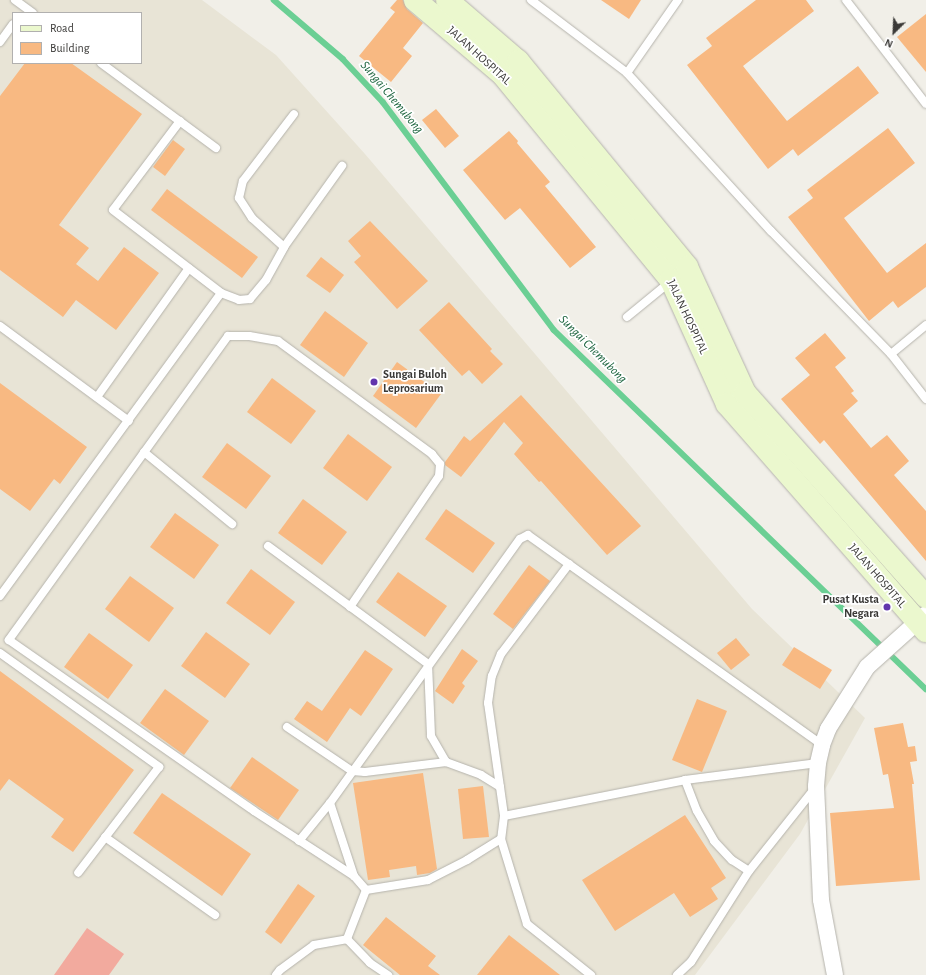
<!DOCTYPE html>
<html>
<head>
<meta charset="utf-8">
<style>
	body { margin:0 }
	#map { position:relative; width:926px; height:975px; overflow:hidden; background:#f1efe8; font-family:"Alegreya Sans",sans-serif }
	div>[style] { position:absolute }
	.built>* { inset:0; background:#e8e4d6 }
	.green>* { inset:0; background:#f2aa9e }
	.stream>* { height:5.5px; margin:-2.75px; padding:0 2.75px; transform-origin:2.75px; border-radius:2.75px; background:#6bcf94 }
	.building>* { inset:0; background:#f8b982 }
	.roads { filter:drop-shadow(0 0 1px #b5b3ac) drop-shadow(0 0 1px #b5b3ac) }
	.service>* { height:8px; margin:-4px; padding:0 4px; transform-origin:4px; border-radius:4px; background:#fff }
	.minor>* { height:16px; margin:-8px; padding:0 8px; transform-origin:8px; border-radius:8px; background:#fff }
	.secondary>* { height:22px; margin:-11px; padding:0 11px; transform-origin:11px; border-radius:11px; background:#ebf8ce }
	.dots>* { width:11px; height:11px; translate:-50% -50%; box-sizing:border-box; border:2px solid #fff; border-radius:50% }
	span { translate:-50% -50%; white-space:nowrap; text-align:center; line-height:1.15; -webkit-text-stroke:3.5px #fff; paint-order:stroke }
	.street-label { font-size:12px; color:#3b3a38 }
	.poi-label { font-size:12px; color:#3b3a38; font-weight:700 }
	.left { translate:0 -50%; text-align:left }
	.right { translate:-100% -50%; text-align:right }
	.water-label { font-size:13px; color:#1c643e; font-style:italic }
	.legend { position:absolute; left:12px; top:12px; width:130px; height:52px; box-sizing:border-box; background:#fff; border:1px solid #b1b0af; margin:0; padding:5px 7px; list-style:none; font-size:12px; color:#3b3a38 }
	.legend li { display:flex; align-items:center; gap:8px; height:20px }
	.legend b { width:20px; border:1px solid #b1b0af }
	.north { position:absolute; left:874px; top:12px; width:40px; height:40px; -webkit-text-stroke:3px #fff; paint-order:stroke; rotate:204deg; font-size:11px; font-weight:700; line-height:16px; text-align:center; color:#3b3a38 }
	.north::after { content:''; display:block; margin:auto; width:14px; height:18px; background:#3b3a38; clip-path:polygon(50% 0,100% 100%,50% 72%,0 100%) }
</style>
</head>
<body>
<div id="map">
	<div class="built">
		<div style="clip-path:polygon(evenodd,0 0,202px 0,276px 55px,365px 154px,752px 609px,865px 718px,800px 834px,695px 975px,0 975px,0 0,13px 13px,141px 13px,141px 63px,13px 63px,13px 13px)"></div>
	</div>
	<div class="green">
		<div style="clip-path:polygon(87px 928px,124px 954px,109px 975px,54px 975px)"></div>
	</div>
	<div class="stream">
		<div style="left:274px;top:0;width:91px;rotate:40.5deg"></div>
		<div style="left:343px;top:59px;width:59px;rotate:47.1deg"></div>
		<div style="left:383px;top:102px;width:285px;rotate:53.1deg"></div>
		<div style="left:554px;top:330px;width:517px;rotate:43.98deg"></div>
	</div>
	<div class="building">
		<div style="clip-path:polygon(397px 0,403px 0,407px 9px,423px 23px,403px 48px,412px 56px,391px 82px,359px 56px,395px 12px,390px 8px)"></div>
		<div style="clip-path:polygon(601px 0,641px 0,629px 19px)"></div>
		<div style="clip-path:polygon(756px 0,806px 0,814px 11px,743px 66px,787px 121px,858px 66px,879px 93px,798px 156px,793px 149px,768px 169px,687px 65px,712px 46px,706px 38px)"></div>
		<div style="clip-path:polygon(926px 14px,926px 72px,897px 37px)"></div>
		<div style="clip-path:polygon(25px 63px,71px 63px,142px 114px,59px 225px,89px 248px,76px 264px,98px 281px,124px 247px,159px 273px,116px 330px,76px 300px,63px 317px,0 270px,0 96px)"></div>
		<div style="clip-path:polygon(436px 109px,459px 136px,445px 148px,422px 120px)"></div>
		<div style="clip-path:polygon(888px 128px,915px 163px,844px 218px,887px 273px,926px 243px,926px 287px,898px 308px,893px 301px,869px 321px,788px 217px,813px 198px,807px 190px)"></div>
		<div style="clip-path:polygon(509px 131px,518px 141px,517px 143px,550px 182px,545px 186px,596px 247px,570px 268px,520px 208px,505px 220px,463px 170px)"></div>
		<div style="clip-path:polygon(173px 140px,185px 149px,165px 176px,153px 167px)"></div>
		<div style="clip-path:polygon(167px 189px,258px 257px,242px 278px,151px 210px)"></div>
		<div style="clip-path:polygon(370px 221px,428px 281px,397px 309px,354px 262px,361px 256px,348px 241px)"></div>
		<div style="clip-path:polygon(321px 257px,344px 275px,330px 293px,306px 276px)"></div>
		<div style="clip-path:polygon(449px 302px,492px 349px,490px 351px,503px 364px,482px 384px,469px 370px,462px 376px,419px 330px)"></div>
		<div style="clip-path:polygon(325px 311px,368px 343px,344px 377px,300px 345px)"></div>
		<div style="clip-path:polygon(825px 333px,846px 358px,835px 367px,854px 391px,851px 393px,858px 401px,843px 414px,871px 448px,887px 435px,909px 461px,894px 475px,926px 511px,926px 561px,824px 440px,820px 444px,781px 399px,810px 375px,795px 358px)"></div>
		<div style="clip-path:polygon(397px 362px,441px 394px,416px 428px,373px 396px)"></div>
		<div style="clip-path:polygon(272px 378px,316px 411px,291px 444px,247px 412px)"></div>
		<div style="clip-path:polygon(0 383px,87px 447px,60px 484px,54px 479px,30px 511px,0 489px)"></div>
		<div style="clip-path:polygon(521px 395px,641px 526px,607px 555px,541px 481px,539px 482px,514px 454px,523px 443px,504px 422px,461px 477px,445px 465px,445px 462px,464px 436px,470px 441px)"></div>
		<div style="clip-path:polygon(348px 434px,392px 467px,367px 501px,323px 468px)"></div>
		<div style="clip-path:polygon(227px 443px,271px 476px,246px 509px,202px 477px)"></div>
		<div style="clip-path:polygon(303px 499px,347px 532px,322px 565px,278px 533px)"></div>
		<div style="clip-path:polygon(446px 509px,495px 543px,473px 573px,425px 539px)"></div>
		<div style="clip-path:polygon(175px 513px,219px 545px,194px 579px,150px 547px)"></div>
		<div style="clip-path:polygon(529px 565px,550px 581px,513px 629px,493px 614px)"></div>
		<div style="clip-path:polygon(251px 569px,295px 602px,270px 635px,226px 603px)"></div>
		<div style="clip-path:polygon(398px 572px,447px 606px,425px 637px,376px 602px)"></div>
		<div style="clip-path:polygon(130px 576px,174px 608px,149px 642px,105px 609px)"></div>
		<div style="clip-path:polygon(206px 632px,250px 664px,225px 698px,181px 666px)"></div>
		<div style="clip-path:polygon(89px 633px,133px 665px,108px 699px,64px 667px)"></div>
		<div style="clip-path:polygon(736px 638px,750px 655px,731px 670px,717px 653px)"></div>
		<div style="clip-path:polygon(794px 647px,832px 670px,820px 689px,782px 665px)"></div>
		<div style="clip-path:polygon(462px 649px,478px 661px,462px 683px,465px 686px,453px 704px,435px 691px)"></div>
		<div style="clip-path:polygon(365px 650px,393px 669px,361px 716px,350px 708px,327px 742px,294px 719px,307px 701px,322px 711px)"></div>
		<div style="clip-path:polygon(0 671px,134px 770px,73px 852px,51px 837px,64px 819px,9px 779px,0 791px)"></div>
		<div style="clip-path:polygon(165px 689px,209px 721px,184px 755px,140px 723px)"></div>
		<div style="clip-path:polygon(697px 699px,727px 711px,702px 772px,672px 760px)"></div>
		<div style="clip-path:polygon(903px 723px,908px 747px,915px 746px,917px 761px,910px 762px,914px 784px,912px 784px,920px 880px,836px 886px,830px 813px,894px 808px,888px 774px,883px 775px,874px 728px)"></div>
		<div style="clip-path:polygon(252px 757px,299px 790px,278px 820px,230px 788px)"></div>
		<div style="clip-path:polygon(423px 773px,437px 869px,430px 873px,417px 875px,416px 866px,389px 870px,390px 877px,368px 880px,353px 783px)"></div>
		<div style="clip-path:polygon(483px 786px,489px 837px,463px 839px,458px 789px)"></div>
		<div style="clip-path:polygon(162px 793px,251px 854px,222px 896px,133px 833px)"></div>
		<div style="clip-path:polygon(685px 815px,726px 878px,711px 888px,718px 899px,690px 917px,674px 893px,615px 931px,582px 880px)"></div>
		<div style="clip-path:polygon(298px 884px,315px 896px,281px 944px,265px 932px)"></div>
		<div style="clip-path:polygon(386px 917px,436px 956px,428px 966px,440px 975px,400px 975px,363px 945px)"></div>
		<div style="clip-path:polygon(509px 935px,560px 975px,477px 975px)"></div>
	</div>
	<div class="roads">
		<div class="service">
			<div style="left:15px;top:0;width:22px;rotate:36deg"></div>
			<div style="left:531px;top:0;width:121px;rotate:37.2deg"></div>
			<div style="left:627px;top:73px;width:214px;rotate:47.7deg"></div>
			<div style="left:771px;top:231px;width:172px;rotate:45.7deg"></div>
			<div style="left:891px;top:354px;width:57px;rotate:52.1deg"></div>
			<div style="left:846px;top:0;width:131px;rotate:52.4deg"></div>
			<div style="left:0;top:42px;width:22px;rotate:-54deg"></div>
			<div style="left:101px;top:63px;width:143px;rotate:36.5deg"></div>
			<div style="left:627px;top:73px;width:89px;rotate:-55.1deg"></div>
			<div style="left:180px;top:121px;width:111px;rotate:127deg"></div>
			<div style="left:113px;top:210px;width:136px;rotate:37.5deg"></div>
			<div style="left:221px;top:293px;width:19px;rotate:21deg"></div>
			<div style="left:239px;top:300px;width:11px;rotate:-5deg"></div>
			<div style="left:250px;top:299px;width:25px;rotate:-50deg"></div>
			<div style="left:266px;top:280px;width:38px;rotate:-61deg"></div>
			<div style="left:284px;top:247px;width:100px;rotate:-54.4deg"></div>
			<div style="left:284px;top:247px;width:43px;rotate:-137.8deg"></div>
			<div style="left:252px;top:218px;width:24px;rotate:-123deg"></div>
			<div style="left:239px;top:198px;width:17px;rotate:-77deg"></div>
			<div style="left:243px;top:181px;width:84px;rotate:-52.7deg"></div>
			<div style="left:627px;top:317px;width:57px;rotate:-39.3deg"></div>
			<div style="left:0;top:326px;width:160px;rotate:36.4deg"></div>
			<div style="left:891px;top:354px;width:45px;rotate:-39.6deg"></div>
			<div style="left:97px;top:397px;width:158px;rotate:-54.5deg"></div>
			<div style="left:144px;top:452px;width:114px;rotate:39.3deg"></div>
			<div style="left:268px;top:546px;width:199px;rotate:36.4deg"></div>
			<div style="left:428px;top:664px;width:72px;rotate:87.6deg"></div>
			<div style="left:431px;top:736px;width:30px;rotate:60deg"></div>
			<div style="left:0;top:596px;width:375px;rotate:-53.9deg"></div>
			<div style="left:350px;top:607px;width:158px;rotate:-55.8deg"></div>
			<div style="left:439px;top:476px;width:12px;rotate:-85deg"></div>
			<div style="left:440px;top:464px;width:13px;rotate:-129deg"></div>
			<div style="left:432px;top:454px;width:191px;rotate:-143.7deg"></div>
			<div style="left:278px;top:341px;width:29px;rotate:-170deg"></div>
			<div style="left:249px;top:336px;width:21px;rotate:180deg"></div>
			<div style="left:228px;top:336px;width:375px;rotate:125.8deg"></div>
			<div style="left:9px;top:640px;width:299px;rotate:34.9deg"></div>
			<div style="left:254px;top:811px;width:119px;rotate:33deg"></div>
			<div style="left:354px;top:876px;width:18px;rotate:49deg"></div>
			<div style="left:0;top:653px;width:196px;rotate:35.6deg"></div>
			<div style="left:159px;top:767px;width:133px;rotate:127.4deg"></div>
			<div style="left:287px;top:727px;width:78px;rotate:34.1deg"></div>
			<div style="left:352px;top:771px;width:13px;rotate:4deg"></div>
			<div style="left:365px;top:772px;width:82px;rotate:-7deg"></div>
			<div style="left:446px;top:762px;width:37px;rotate:20deg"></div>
			<div style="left:481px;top:775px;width:22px;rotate:32deg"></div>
			<div style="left:500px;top:787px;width:29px;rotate:82deg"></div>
			<div style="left:504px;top:816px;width:23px;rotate:97deg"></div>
			<div style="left:501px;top:839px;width:89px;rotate:73deg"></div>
			<div style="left:527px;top:924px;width:82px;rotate:38.6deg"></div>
			<div style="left:685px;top:780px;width:33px;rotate:69deg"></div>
			<div style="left:697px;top:811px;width:34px;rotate:60deg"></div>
			<div style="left:714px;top:841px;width:26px;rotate:47deg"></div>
			<div style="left:732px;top:860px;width:20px;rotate:33deg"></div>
			<div style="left:500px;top:787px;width:85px;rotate:-98.1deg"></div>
			<div style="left:488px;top:703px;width:27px;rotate:-82deg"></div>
			<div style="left:492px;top:676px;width:24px;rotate:-68deg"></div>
			<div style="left:501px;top:654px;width:113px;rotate:-52.9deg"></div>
			<div style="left:330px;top:803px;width:77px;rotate:71.8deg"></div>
			<div style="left:504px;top:816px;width:185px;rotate:-11.2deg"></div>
			<div style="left:685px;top:780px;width:134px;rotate:-7.3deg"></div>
			<div style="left:105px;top:837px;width:135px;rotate:35.3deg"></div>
			<div style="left:299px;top:841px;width:49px;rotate:-50.8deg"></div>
			<div style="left:330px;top:803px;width:325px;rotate:-54.3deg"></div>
			<div style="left:520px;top:539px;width:9px;rotate:-27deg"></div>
			<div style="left:528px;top:535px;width:361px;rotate:35.5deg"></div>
			<div style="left:366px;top:890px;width:63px;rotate:-9.2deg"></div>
			<div style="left:428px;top:880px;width:44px;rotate:-27.1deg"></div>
			<div style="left:467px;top:860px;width:40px;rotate:-32deg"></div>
			<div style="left:366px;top:890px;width:53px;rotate:111.2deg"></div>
			<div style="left:347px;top:939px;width:33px;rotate:46deg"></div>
			<div style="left:370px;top:963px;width:22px;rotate:34deg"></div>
			<div style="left:276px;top:975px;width:6px;rotate:-51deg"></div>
			<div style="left:280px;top:970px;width:42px;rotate:-36.3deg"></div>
			<div style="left:314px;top:945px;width:34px;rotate:-10deg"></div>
			<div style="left:677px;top:975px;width:19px;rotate:-43deg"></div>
			<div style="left:691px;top:962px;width:108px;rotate:-57.5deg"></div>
			<div style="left:749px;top:871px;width:106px;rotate:-51.5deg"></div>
		</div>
		<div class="minor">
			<div style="left:835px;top:975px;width:76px;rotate:-100.6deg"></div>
			<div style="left:821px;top:900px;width:114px;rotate:-92.5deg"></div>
			<div style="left:816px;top:786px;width:23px;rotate:-85deg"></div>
			<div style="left:818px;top:763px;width:18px;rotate:-77deg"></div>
			<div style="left:822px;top:745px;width:17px;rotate:-69deg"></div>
			<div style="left:828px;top:729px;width:73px;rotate:-57.8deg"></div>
			<div style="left:867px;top:667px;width:79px;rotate:-41.9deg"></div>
		</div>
		<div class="secondary">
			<div style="left:415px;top:0;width:116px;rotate:40.4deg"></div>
			<div style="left:503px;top:75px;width:265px;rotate:50.7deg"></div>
			<div style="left:671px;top:280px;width:136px;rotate:65.7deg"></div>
			<div style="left:727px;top:404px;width:302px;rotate:48.8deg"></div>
			<div style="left:447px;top:0;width:94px;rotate:40.7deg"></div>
			<div style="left:518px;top:61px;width:266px;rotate:50.6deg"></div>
			<div style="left:687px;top:267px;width:139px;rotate:65.3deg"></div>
			<div style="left:745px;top:393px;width:273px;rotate:48.4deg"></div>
		</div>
	</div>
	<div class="dots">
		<div style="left:374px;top:382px;background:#6235ad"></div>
		<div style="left:887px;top:607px;background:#6235ad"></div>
	</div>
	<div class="street-label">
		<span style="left:479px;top:56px;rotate:42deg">JALAN HOSPITAL</span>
		<span style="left:687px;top:317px;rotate:65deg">JALAN HOSPITAL</span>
		<span style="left:877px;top:576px;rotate:49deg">JALAN HOSPITAL</span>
	</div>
	<div class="poi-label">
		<span class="left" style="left:383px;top:382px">Sungai Buloh<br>Leprosarium</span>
		<span class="right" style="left:879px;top:607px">Pusat Kusta<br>Negara</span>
	</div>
	<div class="water-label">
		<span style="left:391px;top:98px;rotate:50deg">Sungai Chemubong</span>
		<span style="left:592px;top:350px;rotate:45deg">Sungai Chemubong</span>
	</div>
	<ul class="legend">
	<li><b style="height:5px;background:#ebf8ce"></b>Road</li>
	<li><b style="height:11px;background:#f8b982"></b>Building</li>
	</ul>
	<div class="north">N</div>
</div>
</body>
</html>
